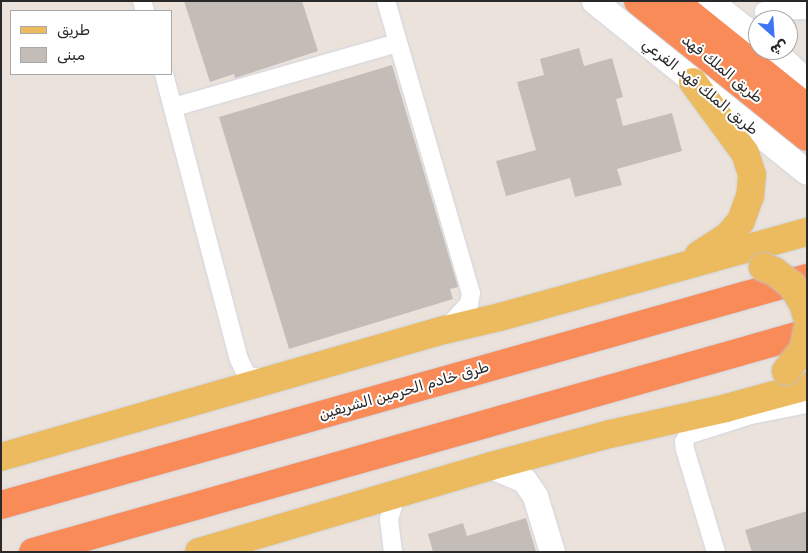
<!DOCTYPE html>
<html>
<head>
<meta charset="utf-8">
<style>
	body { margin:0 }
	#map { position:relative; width:808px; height:553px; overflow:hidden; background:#ebe2db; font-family:Rubik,Cairo,sans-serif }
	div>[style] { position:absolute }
	.building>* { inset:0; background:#c3bcb7 }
	.roads { filter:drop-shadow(0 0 1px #d0d5e1) drop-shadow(0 0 1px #d0d5e1) }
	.street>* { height:18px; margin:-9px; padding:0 9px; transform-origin:9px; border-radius:9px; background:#fff }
	.secondary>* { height:25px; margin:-12.5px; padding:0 12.5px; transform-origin:12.5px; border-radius:12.5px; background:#fff }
	.primary>* { height:28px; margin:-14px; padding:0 14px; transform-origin:14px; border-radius:14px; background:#ecbb5f }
	.highway>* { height:28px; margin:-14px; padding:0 14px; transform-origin:14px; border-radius:14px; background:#f98b58 }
	.bridges { filter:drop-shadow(0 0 1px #c3c3c3) drop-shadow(0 0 1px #c3c3c3) }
	.primary-bridge>* { height:28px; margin:-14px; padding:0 14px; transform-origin:14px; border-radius:14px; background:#ecbb5f }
	span { translate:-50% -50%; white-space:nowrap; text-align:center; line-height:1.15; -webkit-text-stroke:4px #fff; paint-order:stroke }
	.street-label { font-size:15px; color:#292929 }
	.frame { position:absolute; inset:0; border:2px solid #292929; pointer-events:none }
	.legend { position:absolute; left:10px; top:10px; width:162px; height:65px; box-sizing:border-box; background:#fff; border:1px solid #a9a9a9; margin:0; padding:6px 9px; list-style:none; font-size:15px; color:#292929 }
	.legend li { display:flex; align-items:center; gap:10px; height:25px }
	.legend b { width:25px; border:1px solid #a9a9a9 }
	.north { position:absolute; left:748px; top:10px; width:50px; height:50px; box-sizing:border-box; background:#fff; border:1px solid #a9a9a9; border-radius:50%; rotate:154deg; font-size:14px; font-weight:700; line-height:20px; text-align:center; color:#292929 }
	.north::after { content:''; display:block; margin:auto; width:18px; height:22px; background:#3f75f4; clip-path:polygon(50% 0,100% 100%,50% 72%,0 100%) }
</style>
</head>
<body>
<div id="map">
	<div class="building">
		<div style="clip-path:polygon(184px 1px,302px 1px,318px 51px,235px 78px,234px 74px,210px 82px)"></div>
		<div style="clip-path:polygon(579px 48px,584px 66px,612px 58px,623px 97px,616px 99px,623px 126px,672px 113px,682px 151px,617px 169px,622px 185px,575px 197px,570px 178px,506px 196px,496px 161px,536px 150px,517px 82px,544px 75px,540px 59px)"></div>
		<div style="clip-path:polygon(392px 65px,458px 287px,450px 289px,453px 299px,289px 349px,219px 117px)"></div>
		<div style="clip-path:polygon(807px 511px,807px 552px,752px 552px,745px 530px)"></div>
		<div style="clip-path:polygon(526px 518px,536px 552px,433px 552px,428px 534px,463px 523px,467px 536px)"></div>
	</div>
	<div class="roads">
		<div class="street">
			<div style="left:142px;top:1px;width:10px;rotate:73deg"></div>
			<div style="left:386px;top:1px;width:304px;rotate:73.8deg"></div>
			<div style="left:471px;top:293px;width:11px;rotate:100deg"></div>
			<div style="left:469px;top:304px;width:34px;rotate:133deg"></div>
			<div style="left:767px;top:20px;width:9px;rotate:-108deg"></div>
			<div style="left:764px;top:11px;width:43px;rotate:-1.3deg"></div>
			<div style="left:164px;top:74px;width:295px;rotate:75.3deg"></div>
			<div style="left:239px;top:359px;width:19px;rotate:65deg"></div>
			<div style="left:247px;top:376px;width:21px;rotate:8deg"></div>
			<div style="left:174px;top:107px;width:232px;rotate:-16deg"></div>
			<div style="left:393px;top:552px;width:33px;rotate:-97deg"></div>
			<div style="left:389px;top:519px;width:27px;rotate:-73deg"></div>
			<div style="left:716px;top:552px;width:108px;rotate:-106.8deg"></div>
			<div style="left:685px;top:449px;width:7px;rotate:-98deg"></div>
			<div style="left:684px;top:442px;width:8px;rotate:-60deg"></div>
			<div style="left:688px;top:435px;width:66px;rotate:-17.6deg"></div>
			<div style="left:751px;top:415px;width:57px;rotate:-11.1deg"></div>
		</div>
		<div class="secondary">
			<div style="left:594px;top:1px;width:273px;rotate:38.8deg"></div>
			<div style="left:710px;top:1px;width:61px;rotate:38.4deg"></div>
			<div style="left:774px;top:51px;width:45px;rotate:43.2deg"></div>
			<div style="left:491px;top:466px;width:36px;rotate:23deg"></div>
			<div style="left:524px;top:480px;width:19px;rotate:55deg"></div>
			<div style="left:535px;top:496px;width:59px;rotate:73.1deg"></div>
		</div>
		<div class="primary">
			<div style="left:693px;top:82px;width:88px;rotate:53.8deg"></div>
			<div style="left:745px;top:153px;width:23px;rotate:72deg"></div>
			<div style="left:752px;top:175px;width:21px;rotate:95deg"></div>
			<div style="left:750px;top:196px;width:27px;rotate:110deg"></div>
			<div style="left:741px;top:221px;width:20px;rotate:131deg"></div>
			<div style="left:728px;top:236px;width:35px;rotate:147deg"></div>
			<div style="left:1px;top:457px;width:462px;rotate:-16deg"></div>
			<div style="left:445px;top:330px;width:57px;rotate:-13.3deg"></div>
			<div style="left:500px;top:317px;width:319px;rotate:-15.5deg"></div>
			<div style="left:199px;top:552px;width:304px;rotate:-16.4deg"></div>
			<div style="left:491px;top:466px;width:123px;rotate:-15.1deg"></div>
			<div style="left:610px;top:434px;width:119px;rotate:-12.6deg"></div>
			<div style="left:726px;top:408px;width:84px;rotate:-15.2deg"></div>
		</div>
		<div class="highway">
			<div style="left:638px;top:1px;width:217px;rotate:38.8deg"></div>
			<div style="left:674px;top:1px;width:171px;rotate:38.8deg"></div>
			<div style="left:1px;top:505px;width:837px;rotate:-15.73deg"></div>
			<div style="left:33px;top:552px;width:804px;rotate:-15.8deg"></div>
		</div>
	</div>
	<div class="bridges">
		<div class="primary-bridge">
			<div style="left:763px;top:267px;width:12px;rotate:20deg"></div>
			<div style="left:774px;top:271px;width:23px;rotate:38deg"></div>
			<div style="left:792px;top:285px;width:21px;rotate:59deg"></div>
			<div style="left:803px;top:303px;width:14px;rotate:73deg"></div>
			<div style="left:786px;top:371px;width:28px;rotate:-51deg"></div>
			<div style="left:804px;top:349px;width:17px;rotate:-80deg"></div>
		</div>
	</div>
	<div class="street-label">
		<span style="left:722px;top:69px;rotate:39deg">طريق الملك فهد</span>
		<span style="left:700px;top:87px;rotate:39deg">طريق الملك فهد الفرعي</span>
		<span style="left:404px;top:391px;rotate:-16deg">طرق خادم الحرمين الشريفين</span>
	</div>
	<div class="frame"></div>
	<ul class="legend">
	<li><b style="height:6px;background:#ecbb5f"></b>طريق</li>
	<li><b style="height:14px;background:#c3bcb7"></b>مبنى</li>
	</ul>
	<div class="north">ش</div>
</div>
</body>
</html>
